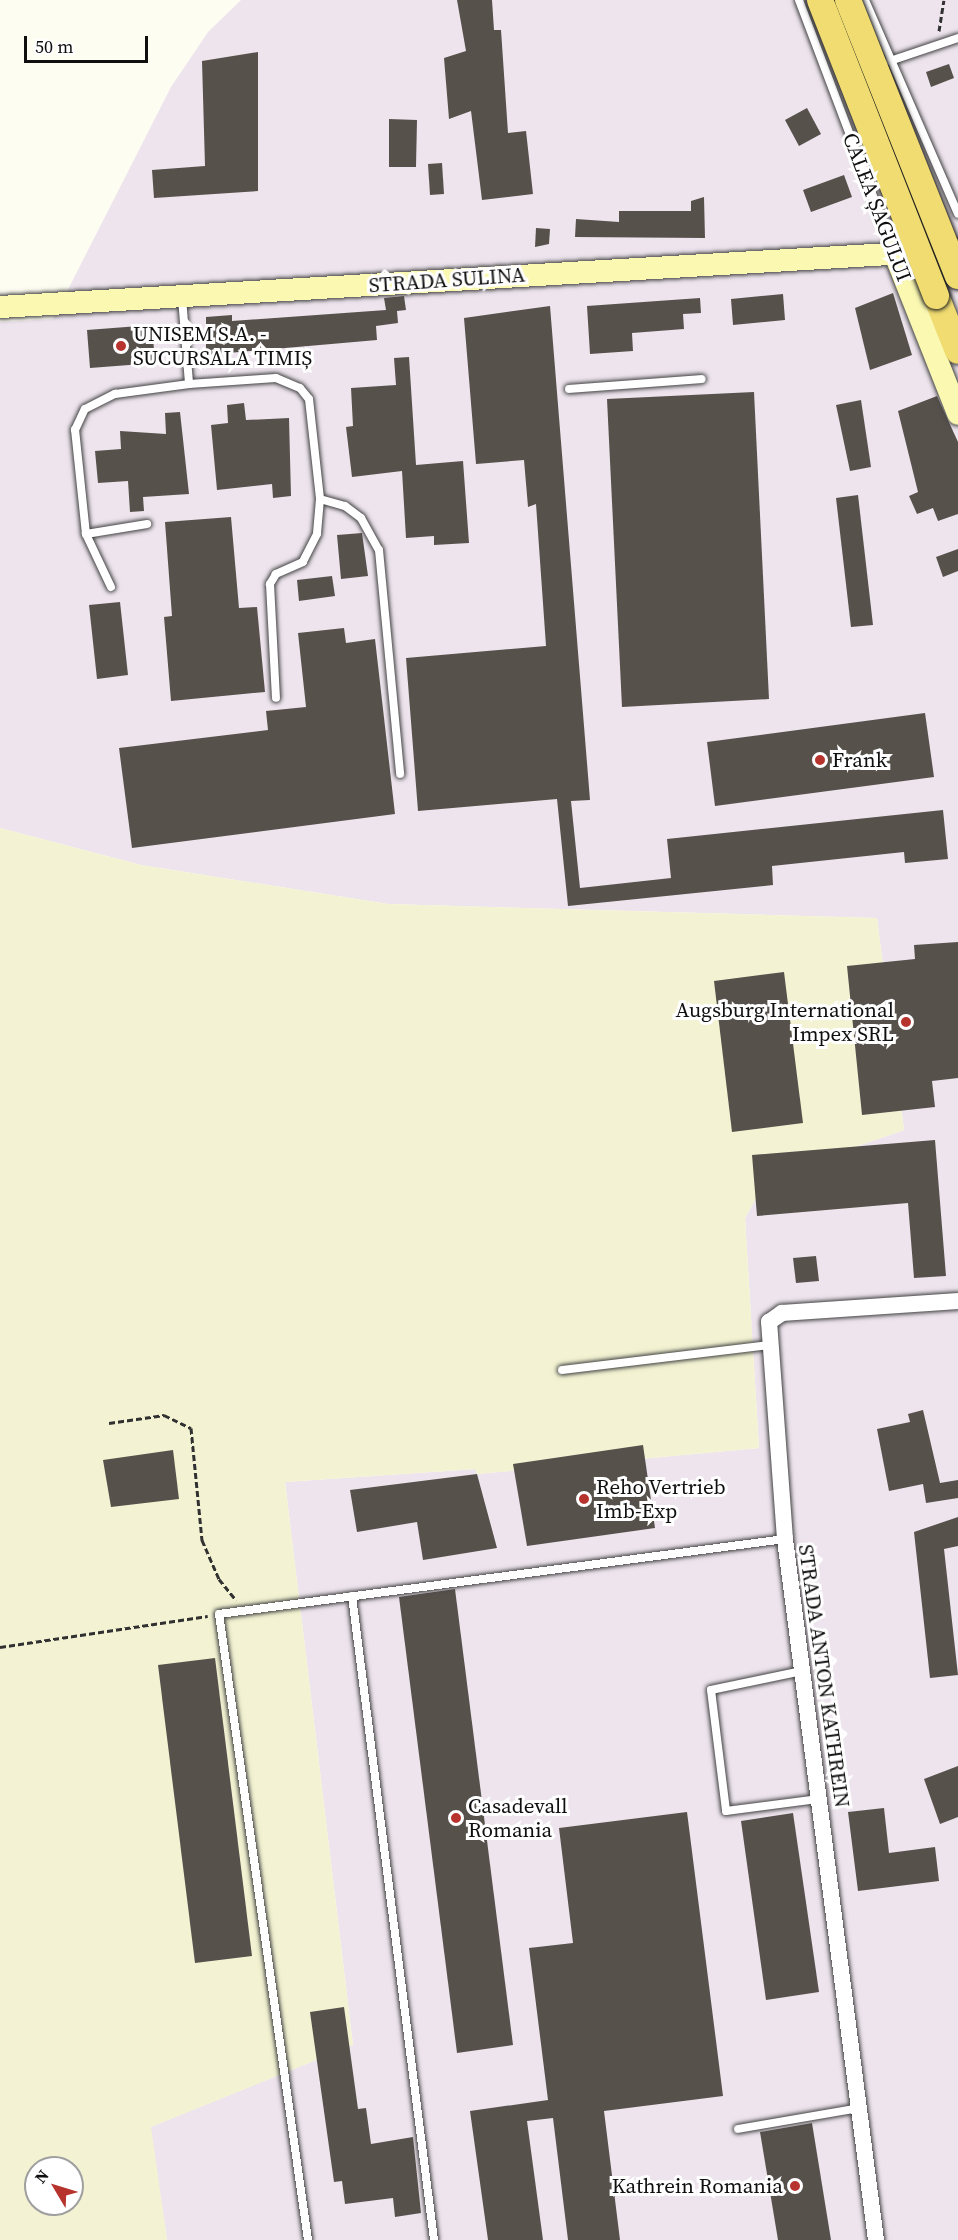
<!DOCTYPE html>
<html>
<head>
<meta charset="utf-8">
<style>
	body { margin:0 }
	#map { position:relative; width:958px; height:2240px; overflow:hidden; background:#fefdf2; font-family:"Source Serif 4",serif }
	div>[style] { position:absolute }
	.industrial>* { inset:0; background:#ede4ed }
	.farmland>* { inset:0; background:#f3f3d3 }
	.building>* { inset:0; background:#57514c }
	.path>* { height:3px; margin-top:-1.5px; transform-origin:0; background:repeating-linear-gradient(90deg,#313131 0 6px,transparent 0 9px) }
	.roads { filter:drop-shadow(0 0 2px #424242) drop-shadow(0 0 2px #424242) }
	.lane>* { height:8px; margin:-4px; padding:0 4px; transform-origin:4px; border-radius:4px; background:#fff }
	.street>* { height:16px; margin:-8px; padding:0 8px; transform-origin:8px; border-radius:8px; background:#fff }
	.secondary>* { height:22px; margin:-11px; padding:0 11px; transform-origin:11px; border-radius:11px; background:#faf8b1 }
	.primary>* { height:26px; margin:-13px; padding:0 13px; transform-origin:13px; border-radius:13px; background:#f0dc70 }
	.bridges { filter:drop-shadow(0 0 2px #202020) drop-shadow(0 0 2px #202020) }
	.primary-bridge>* { height:26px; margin:-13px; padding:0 13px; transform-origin:13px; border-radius:13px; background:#f0dc70 }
	.dots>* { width:16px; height:16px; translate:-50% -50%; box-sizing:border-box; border:3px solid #fff; border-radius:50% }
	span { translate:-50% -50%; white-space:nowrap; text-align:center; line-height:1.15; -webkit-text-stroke:6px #fff; paint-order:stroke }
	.street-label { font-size:21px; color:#0f0f0f }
	.poi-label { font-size:21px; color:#0f0f0f }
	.left { translate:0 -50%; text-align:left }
	.right { translate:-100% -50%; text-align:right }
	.north { position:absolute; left:24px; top:2156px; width:60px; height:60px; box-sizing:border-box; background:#fff; border:2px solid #9f9f9f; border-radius:50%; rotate:308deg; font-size:16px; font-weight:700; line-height:24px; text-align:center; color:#0f0f0f }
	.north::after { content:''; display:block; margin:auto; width:21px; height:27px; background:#b7342e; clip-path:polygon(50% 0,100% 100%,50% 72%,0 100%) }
	.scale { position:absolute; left:24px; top:36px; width:124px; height:27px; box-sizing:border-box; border:3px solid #0f0f0f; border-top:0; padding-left:8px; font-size:18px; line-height:21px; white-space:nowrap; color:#0f0f0f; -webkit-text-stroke:4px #fff; paint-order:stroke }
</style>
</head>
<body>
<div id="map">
	<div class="industrial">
		<div style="clip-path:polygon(241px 0,958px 0,958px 2240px,167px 2240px,150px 2127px,353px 2045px,285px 1482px,476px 1469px,477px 1474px,759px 1448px,745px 1218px,768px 1177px,904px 1130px,877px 918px,388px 904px,141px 865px,0 828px,0 322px,53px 319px,171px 87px,208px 32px)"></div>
	</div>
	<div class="farmland">
		<div style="clip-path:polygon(evenodd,0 828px,141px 865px,388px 904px,877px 918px,904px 1130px,768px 1177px,745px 1218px,759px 1448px,477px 1474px,475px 1469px,285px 1482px,353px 2045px,151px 2127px,167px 2240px,0 2240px,0 828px,36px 2168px,72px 2168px,72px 2204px,36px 2204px,36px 2168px)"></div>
	</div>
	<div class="building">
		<div style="clip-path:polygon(457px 0,492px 0,494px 30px,501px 30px,508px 133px,526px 131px,533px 194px,482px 200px,471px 111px,449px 119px,444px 58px,466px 51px)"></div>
		<div style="clip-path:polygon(258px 52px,258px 191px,154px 198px,152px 170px,205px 166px,202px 61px)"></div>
		<div style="clip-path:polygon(949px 64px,954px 78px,931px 87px,926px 72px)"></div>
		<div style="clip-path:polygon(807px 108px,821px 134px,799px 146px,785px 120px)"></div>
		<div style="clip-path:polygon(389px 119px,417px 120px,416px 167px,389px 167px)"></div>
		<div style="clip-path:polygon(442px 163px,444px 194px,430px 195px,428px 164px)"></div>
		<div style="clip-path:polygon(844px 175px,852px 197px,811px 212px,803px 190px)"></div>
		<div style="clip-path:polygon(704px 197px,705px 238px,575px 237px,576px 219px,619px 222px,619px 211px,691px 211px,691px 201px)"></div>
		<div style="clip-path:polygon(536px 228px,550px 229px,549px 244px,535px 247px)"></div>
		<div style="clip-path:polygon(893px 293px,912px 355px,870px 370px,855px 308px)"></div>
		<div style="clip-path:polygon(783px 294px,785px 320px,733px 325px,731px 299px)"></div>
		<div style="clip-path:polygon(404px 296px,406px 310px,397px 311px,398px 323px,376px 326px,377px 340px,206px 355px,206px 317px,232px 315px,232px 321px,386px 310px,384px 298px)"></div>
		<div style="clip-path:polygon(700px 298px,701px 313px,683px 314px,684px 329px,632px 333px,633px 351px,590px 354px,587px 306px)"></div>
		<div style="clip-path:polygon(550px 306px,590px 800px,571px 801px,580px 888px,671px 878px,667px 839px,943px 810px,948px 859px,905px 863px,904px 852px,772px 866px,773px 885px,568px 906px,557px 799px,418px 811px,406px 658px,546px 646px,536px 504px,528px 507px,524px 460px,476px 464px,464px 318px)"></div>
		<div style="clip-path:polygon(152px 325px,155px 363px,90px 368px,87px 330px)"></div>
		<div style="clip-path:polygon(409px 357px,416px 465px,463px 461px,469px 543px,434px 545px,434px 536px,406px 538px,402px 471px,352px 477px,346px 427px,353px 426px,351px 388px,396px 385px,394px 358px)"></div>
		<div style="clip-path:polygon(754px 392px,769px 699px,622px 707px,607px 399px)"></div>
		<div style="clip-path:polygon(937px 396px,958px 442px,958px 514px,938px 521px,933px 508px,917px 514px,909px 496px,918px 492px,898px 411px)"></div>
		<div style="clip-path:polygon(861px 400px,871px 467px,850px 471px,836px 405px)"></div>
		<div style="clip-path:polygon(244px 403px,246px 420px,289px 418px,291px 496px,273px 498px,272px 484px,217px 490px,211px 425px,228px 423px,227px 405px)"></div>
		<div style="clip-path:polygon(180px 412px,189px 494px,143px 497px,144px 511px,130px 512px,128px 481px,98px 483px,95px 451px,121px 449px,120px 431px,166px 434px,165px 413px)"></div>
		<div style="clip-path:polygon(858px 495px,873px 625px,851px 627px,836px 498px)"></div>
		<div style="clip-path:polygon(231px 517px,239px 608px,257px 607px,265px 692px,171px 701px,164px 617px,172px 616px,165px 522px)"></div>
		<div style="clip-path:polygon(362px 533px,368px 576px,341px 579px,337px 535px)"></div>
		<div style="clip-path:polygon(958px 549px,958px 571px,943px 577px,936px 557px)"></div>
		<div style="clip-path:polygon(332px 576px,335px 596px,299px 601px,297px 580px)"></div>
		<div style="clip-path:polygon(120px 602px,128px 675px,97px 679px,89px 605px)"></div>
		<div style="clip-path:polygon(344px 628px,346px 643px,375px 639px,395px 814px,132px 848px,119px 748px,268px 730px,266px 711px,306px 707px,298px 633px)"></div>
		<div style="clip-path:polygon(925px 713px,934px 777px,715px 806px,707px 742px)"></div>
		<div style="clip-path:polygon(958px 942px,958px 1078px,932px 1081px,935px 1107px,862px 1115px,847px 966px,915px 959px,914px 945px)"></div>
		<div style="clip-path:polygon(784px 972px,803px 1123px,732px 1132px,714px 981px)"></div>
		<div style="clip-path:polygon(935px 1140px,946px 1276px,914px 1278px,908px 1203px,757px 1216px,752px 1155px)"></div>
		<div style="clip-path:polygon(816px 1256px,819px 1281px,796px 1283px,793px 1258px)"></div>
		<div style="clip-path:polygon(923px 1410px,940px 1483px,958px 1480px,958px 1498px,926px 1503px,923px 1484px,889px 1491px,877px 1429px,910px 1422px,908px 1414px)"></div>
		<div style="clip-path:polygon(643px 1445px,655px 1528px,527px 1546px,513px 1464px)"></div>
		<div style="clip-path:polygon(173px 1450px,179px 1499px,111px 1507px,103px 1460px)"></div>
		<div style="clip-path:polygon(477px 1474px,497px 1548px,423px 1560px,417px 1522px,357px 1532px,350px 1490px)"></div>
		<div style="clip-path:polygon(958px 1517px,958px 1546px,944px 1549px,958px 1675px,930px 1678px,914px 1532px)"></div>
		<div style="clip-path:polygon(455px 1589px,513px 2045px,457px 2053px,399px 1597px)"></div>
		<div style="clip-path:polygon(215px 1658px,252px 1956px,195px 1963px,158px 1665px)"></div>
		<div style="clip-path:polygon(958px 1766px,958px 1817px,940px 1824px,924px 1779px)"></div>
		<div style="clip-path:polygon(884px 1808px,889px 1853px,935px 1847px,939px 1881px,858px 1891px,848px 1812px)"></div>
		<div style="clip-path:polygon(687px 1812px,723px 2096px,604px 2111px,620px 2240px,568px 2240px,553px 2118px,527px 2121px,543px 2240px,488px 2240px,470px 2111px,548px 2100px,529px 1948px,573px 1943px,559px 1828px)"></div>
		<div style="clip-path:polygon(793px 1813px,819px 1992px,766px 2000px,741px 1821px)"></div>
		<div style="clip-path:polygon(344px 2007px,358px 2109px,366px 2108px,371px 2144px,413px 2137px,421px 2213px,395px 2217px,393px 2198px,345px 2204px,342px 2181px,334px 2182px,310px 2012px)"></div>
		<div style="clip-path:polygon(812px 2123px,831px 2240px,778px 2240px,760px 2132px)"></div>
	</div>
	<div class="path">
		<div style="left:939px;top:31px;width:31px;rotate:-81deg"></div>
		<div style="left:109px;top:1423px;width:56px;rotate:-8.3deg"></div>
		<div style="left:164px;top:1415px;width:30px;rotate:26deg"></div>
		<div style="left:191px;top:1428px;width:113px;rotate:84.4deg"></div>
		<div style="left:202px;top:1540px;width:43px;rotate:66.4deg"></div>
		<div style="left:219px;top:1579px;width:27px;rotate:51deg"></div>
		<div style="left:0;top:1647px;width:210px;rotate:-8.5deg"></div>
	</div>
	<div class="roads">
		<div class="lane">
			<div style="left:799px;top:0;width:269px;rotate:69.3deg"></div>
			<div style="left:865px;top:0;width:233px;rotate:66.5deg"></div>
			<div style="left:890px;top:61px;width:72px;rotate:-18.7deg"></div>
			<div style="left:182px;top:298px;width:86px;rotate:85.3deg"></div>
			<div style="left:569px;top:389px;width:133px;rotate:-4.3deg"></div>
			<div style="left:320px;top:499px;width:26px;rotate:16deg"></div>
			<div style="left:345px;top:506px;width:20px;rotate:37deg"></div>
			<div style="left:361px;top:518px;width:37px;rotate:61deg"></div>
			<div style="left:379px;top:550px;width:225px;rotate:84.6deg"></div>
			<div style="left:86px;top:534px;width:62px;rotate:-9.3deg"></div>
			<div style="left:111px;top:587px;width:59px;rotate:-115.3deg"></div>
			<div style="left:86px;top:534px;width:105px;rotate:-96deg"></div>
			<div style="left:75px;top:430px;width:23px;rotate:-65deg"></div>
			<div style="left:85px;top:409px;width:34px;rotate:-27deg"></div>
			<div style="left:115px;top:394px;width:75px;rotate:-7.7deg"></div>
			<div style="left:189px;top:384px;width:87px;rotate:-3.9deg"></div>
			<div style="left:276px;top:378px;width:26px;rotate:23deg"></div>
			<div style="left:300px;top:388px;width:14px;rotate:51deg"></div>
			<div style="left:309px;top:399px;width:101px;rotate:83.7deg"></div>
			<div style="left:320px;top:499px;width:35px;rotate:95deg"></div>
			<div style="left:317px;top:534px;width:31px;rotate:117deg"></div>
			<div style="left:303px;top:562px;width:30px;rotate:156deg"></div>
			<div style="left:276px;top:574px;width:12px;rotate:121deg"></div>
			<div style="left:270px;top:584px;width:114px;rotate:87deg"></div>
			<div style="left:562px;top:1370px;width:209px;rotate:-6.9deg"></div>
			<div style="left:352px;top:1596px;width:649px;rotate:82.74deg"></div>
			<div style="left:802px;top:1671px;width:93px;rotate:168.2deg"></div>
			<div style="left:711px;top:1690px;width:122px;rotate:82.9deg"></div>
			<div style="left:726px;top:1811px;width:94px;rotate:-7.4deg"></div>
			<div style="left:738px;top:2129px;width:123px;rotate:-9.8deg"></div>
			<div style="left:308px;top:2240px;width:632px;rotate:-98.09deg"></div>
			<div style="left:219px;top:1614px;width:571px;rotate:-7.55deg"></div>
		</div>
		<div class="street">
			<div style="left:876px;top:2240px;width:707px;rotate:-97.4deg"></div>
			<div style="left:785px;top:1539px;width:218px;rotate:-94.2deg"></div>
			<div style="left:769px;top:1322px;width:16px;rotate:-35deg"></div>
			<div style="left:782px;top:1313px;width:176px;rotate:-3.9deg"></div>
		</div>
		<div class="secondary">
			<div style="left:894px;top:252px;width:174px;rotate:68.4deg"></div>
			<div style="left:0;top:307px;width:960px;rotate:-3.41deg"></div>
		</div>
		<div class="primary">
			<div style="left:936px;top:296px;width:59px;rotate:68.2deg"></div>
		</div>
	</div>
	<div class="bridges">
		<div class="primary-bridge">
			<div style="left:820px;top:0;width:318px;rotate:68.6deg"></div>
			<div style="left:848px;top:0;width:297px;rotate:68.3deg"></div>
		</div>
	</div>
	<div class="dots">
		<div style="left:121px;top:346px;background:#b7342e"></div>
		<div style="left:820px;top:760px;background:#b7342e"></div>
		<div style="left:906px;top:1022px;background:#b7342e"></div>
		<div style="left:584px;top:1499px;background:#b7342e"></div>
		<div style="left:456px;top:1818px;background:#b7342e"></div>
		<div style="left:795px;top:2186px;background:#b7342e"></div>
	</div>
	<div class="street-label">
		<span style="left:877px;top:207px;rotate:69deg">CALEA ȘAGULUI</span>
		<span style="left:447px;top:280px;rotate:-4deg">STRADA SULINA</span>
		<span style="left:824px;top:1676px;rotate:82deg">STRADA ANTON KATHREIN</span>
	</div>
	<div class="poi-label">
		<span class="left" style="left:133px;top:346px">UNISEM S.A. -<br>SUCURSALA TIMIȘ</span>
		<span class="left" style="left:832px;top:760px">Frank</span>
		<span class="right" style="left:894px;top:1022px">Augsburg International<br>Impex SRL</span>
		<span class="left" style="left:596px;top:1499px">Reho Vertrieb<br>Imb-Exp</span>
		<span class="left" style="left:468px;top:1818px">Casadevall<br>Romania</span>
		<span class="right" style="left:783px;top:2186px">Kathrein Romania</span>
	</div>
	<div class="north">N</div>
	<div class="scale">50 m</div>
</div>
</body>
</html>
